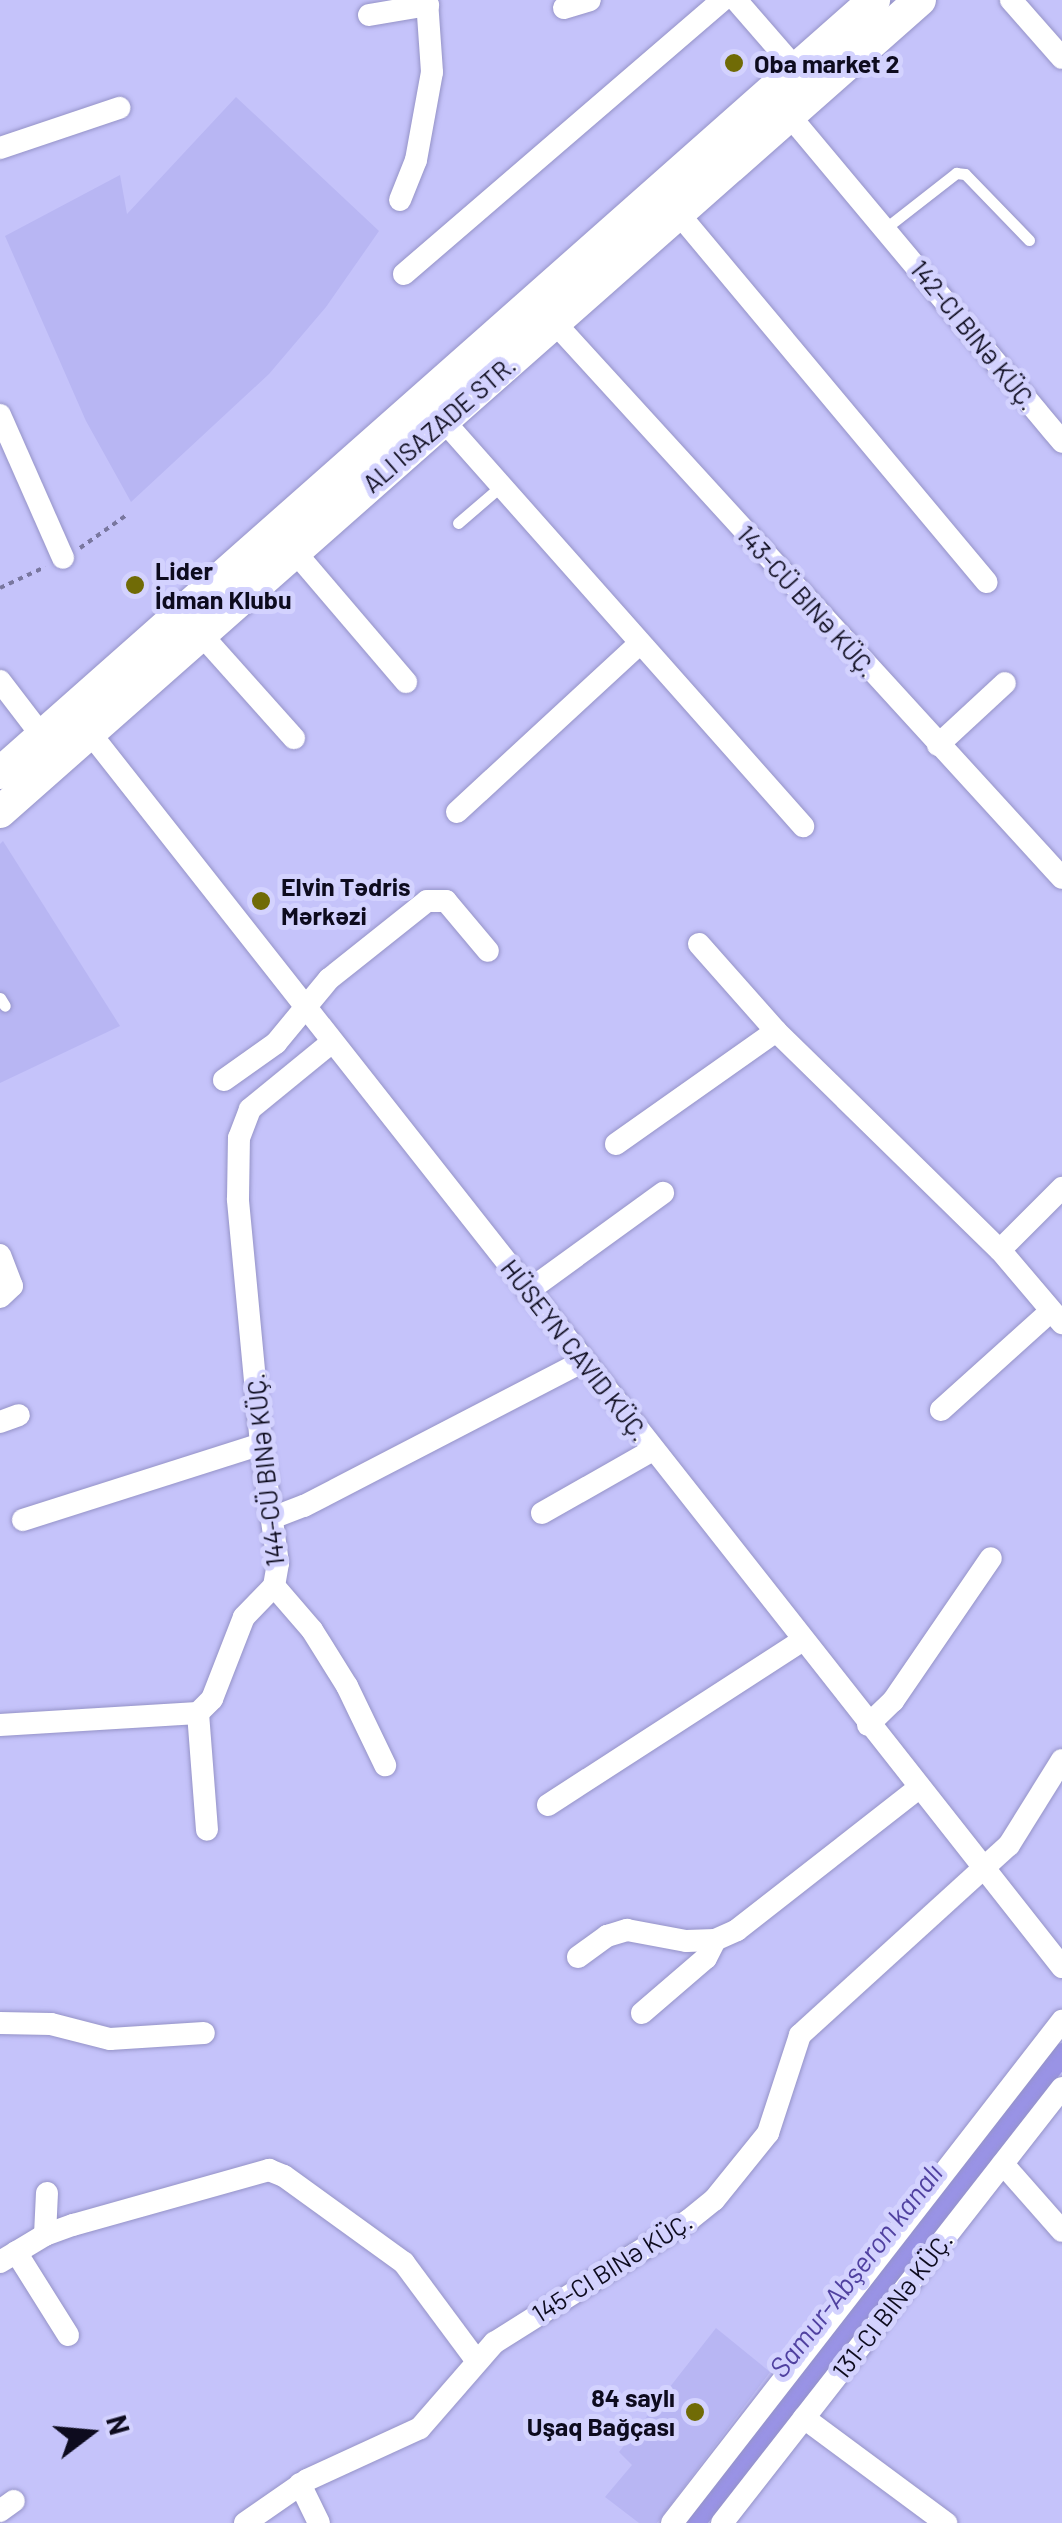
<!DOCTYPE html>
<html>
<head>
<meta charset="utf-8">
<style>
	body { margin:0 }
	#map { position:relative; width:1062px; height:2523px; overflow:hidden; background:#c5c3fa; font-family:Barlow,sans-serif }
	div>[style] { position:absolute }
	.built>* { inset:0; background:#b8b6f3 }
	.canal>* { height:22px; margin:-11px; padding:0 11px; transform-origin:11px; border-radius:11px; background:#9993e5 }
	.path>* { height:4px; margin-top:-2px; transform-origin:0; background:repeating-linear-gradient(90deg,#79779f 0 5px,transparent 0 10px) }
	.roads { filter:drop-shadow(0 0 2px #9593c7) drop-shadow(0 0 2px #9593c7) }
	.lane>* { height:11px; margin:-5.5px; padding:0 5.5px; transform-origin:5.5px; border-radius:5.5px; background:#fff }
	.street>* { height:22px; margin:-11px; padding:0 11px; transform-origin:11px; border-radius:11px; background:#fff }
	.secondary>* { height:32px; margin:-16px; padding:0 16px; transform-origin:16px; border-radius:16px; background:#fff }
	.dots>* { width:28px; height:28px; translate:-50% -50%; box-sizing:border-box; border:5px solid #d3d2fe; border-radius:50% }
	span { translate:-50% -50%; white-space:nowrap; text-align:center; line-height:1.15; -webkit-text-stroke:10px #d3d2fe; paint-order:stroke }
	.poi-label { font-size:25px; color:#0d0b1e; font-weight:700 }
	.left { translate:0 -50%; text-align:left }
	.right { translate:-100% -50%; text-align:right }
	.street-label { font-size:25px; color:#0d0b1e }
	.water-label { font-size:28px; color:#5041a0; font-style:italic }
	.north { position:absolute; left:40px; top:2383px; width:100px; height:100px; -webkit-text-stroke:8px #d3d2fe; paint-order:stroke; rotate:74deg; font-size:28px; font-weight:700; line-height:40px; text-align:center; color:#0d0b1e }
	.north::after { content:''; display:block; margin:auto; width:35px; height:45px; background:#0d0b1e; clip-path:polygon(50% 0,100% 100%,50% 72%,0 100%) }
</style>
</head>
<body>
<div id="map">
	<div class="built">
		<div style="clip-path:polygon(236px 97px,379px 231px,326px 307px,269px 374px,131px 502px,86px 421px,5px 236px,120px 175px,127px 214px)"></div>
		<div style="clip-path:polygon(3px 841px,120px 1026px,0 1083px,0 844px)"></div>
		<div style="clip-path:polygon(716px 2328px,770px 2372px,657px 2523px,639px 2523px,605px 2497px,632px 2465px,619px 2452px)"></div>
	</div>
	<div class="canal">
		<div style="left:694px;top:2523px;width:596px;rotate:-51.88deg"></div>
	</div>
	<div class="path">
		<div style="left:80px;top:548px;width:59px;rotate:-35.3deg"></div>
		<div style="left:0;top:588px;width:50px;rotate:-25deg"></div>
	</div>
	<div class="roads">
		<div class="lane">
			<div style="left:887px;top:227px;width:88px;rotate:-38deg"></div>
			<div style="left:956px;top:173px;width:9px;rotate:6deg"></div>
			<div style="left:965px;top:174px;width:92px;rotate:45.9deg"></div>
			<div style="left:458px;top:523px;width:57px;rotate:-40.7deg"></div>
			<div style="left:0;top:998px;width:9px;rotate:58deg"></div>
		</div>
		<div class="street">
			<div style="left:736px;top:0;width:91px;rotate:49deg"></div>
			<div style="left:1011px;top:0;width:77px;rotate:48.7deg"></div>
			<div style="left:564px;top:8px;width:27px;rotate:-17deg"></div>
			<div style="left:369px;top:15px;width:60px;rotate:-9.6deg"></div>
			<div style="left:789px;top:115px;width:426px;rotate:50.1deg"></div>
			<div style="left:0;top:148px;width:126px;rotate:-18.6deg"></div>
			<div style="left:400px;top:200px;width:43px;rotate:-68.2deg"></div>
			<div style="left:416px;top:160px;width:89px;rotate:-79.7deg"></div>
			<div style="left:432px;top:72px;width:72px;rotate:-94deg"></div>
			<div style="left:678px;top:213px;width:481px;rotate:50.1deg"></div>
			<div style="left:404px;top:274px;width:420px;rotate:-40.7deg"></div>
			<div style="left:554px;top:322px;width:753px;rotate:47.58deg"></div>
			<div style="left:0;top:415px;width:156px;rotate:66.2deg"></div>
			<div style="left:443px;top:420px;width:543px;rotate:48.44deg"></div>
			<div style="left:295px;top:552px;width:171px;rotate:49.5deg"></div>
			<div style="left:200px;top:633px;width:141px;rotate:48.2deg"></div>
			<div style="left:0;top:681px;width:69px;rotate:52.6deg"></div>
			<div style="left:90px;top:733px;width:1571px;rotate:51.77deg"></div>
			<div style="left:938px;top:745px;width:91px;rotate:-42.8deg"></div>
			<div style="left:457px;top:812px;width:248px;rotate:-42.7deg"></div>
			<div style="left:699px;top:944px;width:116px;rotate:48.5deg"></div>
			<div style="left:776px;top:1031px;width:313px;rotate:44.4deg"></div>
			<div style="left:1000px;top:1250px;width:96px;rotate:49.7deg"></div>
			<div style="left:224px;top:1080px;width:64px;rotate:-35.4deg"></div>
			<div style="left:276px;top:1043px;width:83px;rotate:-50.4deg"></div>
			<div style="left:329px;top:979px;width:125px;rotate:-38.5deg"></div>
			<div style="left:427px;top:901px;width:19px"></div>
			<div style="left:446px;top:901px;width:65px;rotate:50deg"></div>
			<div style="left:616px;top:1144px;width:196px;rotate:-35.2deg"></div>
			<div style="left:1000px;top:1250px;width:88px;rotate:-45deg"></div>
			<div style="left:0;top:1255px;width:33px;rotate:69deg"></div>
			<div style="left:12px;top:1286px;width:16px;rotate:137deg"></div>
			<div style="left:528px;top:1291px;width:167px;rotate:-36deg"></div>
			<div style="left:941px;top:1410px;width:147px;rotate:-42deg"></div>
			<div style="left:0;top:1422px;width:20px;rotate:-20deg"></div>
			<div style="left:542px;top:1513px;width:128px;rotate:-29.6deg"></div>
			<div style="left:272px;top:1518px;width:34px;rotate:-21deg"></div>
			<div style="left:304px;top:1506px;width:315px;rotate:-27.4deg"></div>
			<div style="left:23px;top:1520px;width:250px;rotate:-17.7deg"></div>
			<div style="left:274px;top:1586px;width:58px;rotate:49.2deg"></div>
			<div style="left:312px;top:1630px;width:66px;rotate:58deg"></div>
			<div style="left:347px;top:1686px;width:88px;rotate:64.3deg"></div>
			<div style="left:198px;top:1713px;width:117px;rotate:85.6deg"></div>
			<div style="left:0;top:1725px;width:198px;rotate:-3.5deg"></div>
			<div style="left:198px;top:1713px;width:20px;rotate:-45deg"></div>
			<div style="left:212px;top:1699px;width:88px;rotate:-68.7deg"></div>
			<div style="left:244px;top:1617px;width:43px;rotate:-45.9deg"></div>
			<div style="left:274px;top:1586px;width:23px;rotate:-80deg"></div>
			<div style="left:278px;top:1563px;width:120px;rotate:-98.1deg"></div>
			<div style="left:261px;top:1444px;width:246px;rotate:-95.4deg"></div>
			<div style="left:238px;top:1199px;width:61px;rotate:-89.1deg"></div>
			<div style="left:239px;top:1138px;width:31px;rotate:-69deg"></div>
			<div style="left:250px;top:1109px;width:104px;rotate:-39.2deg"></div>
			<div style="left:868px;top:1725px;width:35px;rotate:-44deg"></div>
			<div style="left:893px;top:1701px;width:173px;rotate:-55.6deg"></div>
			<div style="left:548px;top:1805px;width:304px;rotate:-32.9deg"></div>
			<div style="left:578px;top:1957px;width:36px;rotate:-36deg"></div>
			<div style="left:607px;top:1936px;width:21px;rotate:-17deg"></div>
			<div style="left:627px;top:1930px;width:60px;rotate:10.6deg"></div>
			<div style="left:686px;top:1941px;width:29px;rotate:-2deg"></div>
			<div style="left:715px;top:1940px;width:24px;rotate:-24deg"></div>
			<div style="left:737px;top:1930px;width:232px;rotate:-38deg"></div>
			<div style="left:642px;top:2013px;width:84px;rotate:-40.7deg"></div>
			<div style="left:706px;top:1958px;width:20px;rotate:-63deg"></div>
			<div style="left:0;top:2023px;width:51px;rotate:1.1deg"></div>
			<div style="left:51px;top:2024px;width:61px;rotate:14.3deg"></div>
			<div style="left:110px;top:2039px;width:94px;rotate:-3.7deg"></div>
			<div style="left:1003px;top:2164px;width:89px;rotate:48.6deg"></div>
			<div style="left:45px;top:2235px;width:42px;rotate:-87.3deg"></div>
			<div style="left:16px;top:2252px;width:98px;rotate:57.9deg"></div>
			<div style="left:0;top:2262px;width:52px;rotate:-31deg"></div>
			<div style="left:45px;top:2235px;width:30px;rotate:-20deg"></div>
			<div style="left:73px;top:2225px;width:204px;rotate:-15.7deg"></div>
			<div style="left:269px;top:2170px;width:16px;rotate:22deg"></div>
			<div style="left:284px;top:2176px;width:148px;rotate:35.9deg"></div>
			<div style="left:404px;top:2263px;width:121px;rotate:53.4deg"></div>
			<div style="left:804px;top:2418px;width:177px;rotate:36.5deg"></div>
			<div style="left:300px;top:2484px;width:43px;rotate:64deg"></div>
			<div style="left:0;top:2511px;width:17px;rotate:-36deg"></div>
			<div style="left:245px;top:2523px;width:75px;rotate:-34.7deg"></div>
			<div style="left:307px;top:2480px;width:124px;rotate:-24.7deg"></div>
			<div style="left:420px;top:2428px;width:113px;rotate:-49deg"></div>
			<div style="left:494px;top:2343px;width:231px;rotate:-32.2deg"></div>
			<div style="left:689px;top:2220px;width:32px;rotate:-39deg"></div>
			<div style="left:714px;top:2200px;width:86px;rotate:-51.1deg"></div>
			<div style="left:768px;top:2133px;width:103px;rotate:-71.9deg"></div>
			<div style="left:800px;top:2035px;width:282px;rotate:-42.3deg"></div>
			<div style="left:1009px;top:1845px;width:100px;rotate:-58.1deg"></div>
			<div style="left:672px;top:2523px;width:636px;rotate:-52.16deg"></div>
			<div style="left:722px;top:2523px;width:552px;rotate:-51.99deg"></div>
		</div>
		<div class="secondary">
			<div style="left:0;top:773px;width:1167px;rotate:-41.49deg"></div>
			<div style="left:0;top:812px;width:1227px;rotate:-41.43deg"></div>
		</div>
	</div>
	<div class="dots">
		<div style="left:734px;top:63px;background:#706b06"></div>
		<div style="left:135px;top:585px;background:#706b06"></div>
		<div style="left:261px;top:901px;background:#706b06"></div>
		<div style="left:695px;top:2412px;background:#706b06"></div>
	</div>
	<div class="poi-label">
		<span class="left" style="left:754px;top:63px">Oba market 2</span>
		<span class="left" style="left:155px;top:585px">Lider<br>İdman Klubu</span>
		<span class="left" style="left:281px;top:901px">Elvin Tədris<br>Mərkəzi</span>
		<span class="right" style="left:675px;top:2412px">84 saylı<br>Uşaq Bağçası</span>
	</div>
	<div class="street-label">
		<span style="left:974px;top:335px;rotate:51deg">142-CI BINƏ KÜÇ.</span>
		<span style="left:439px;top:424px;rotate:-41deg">ALI ISAZADE STR.</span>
		<span style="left:807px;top:601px;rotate:48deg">143-CÜ BINƏ KÜÇ.</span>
		<span style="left:575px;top:1350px;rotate:52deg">HÜSEYN CAVID KÜÇ.</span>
		<span style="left:265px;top:1470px;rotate:-96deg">144-CÜ BINƏ KÜÇ.</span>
		<span style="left:612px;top:2267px;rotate:-32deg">145-CI BINƏ KÜÇ.</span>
		<span style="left:892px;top:2305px;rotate:-52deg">131-CI BINƏ KÜÇ.</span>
	</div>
	<div class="water-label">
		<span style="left:855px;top:2270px;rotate:-52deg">Samur-Abşeron kanalı</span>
	</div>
	<div class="north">N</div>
</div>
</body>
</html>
